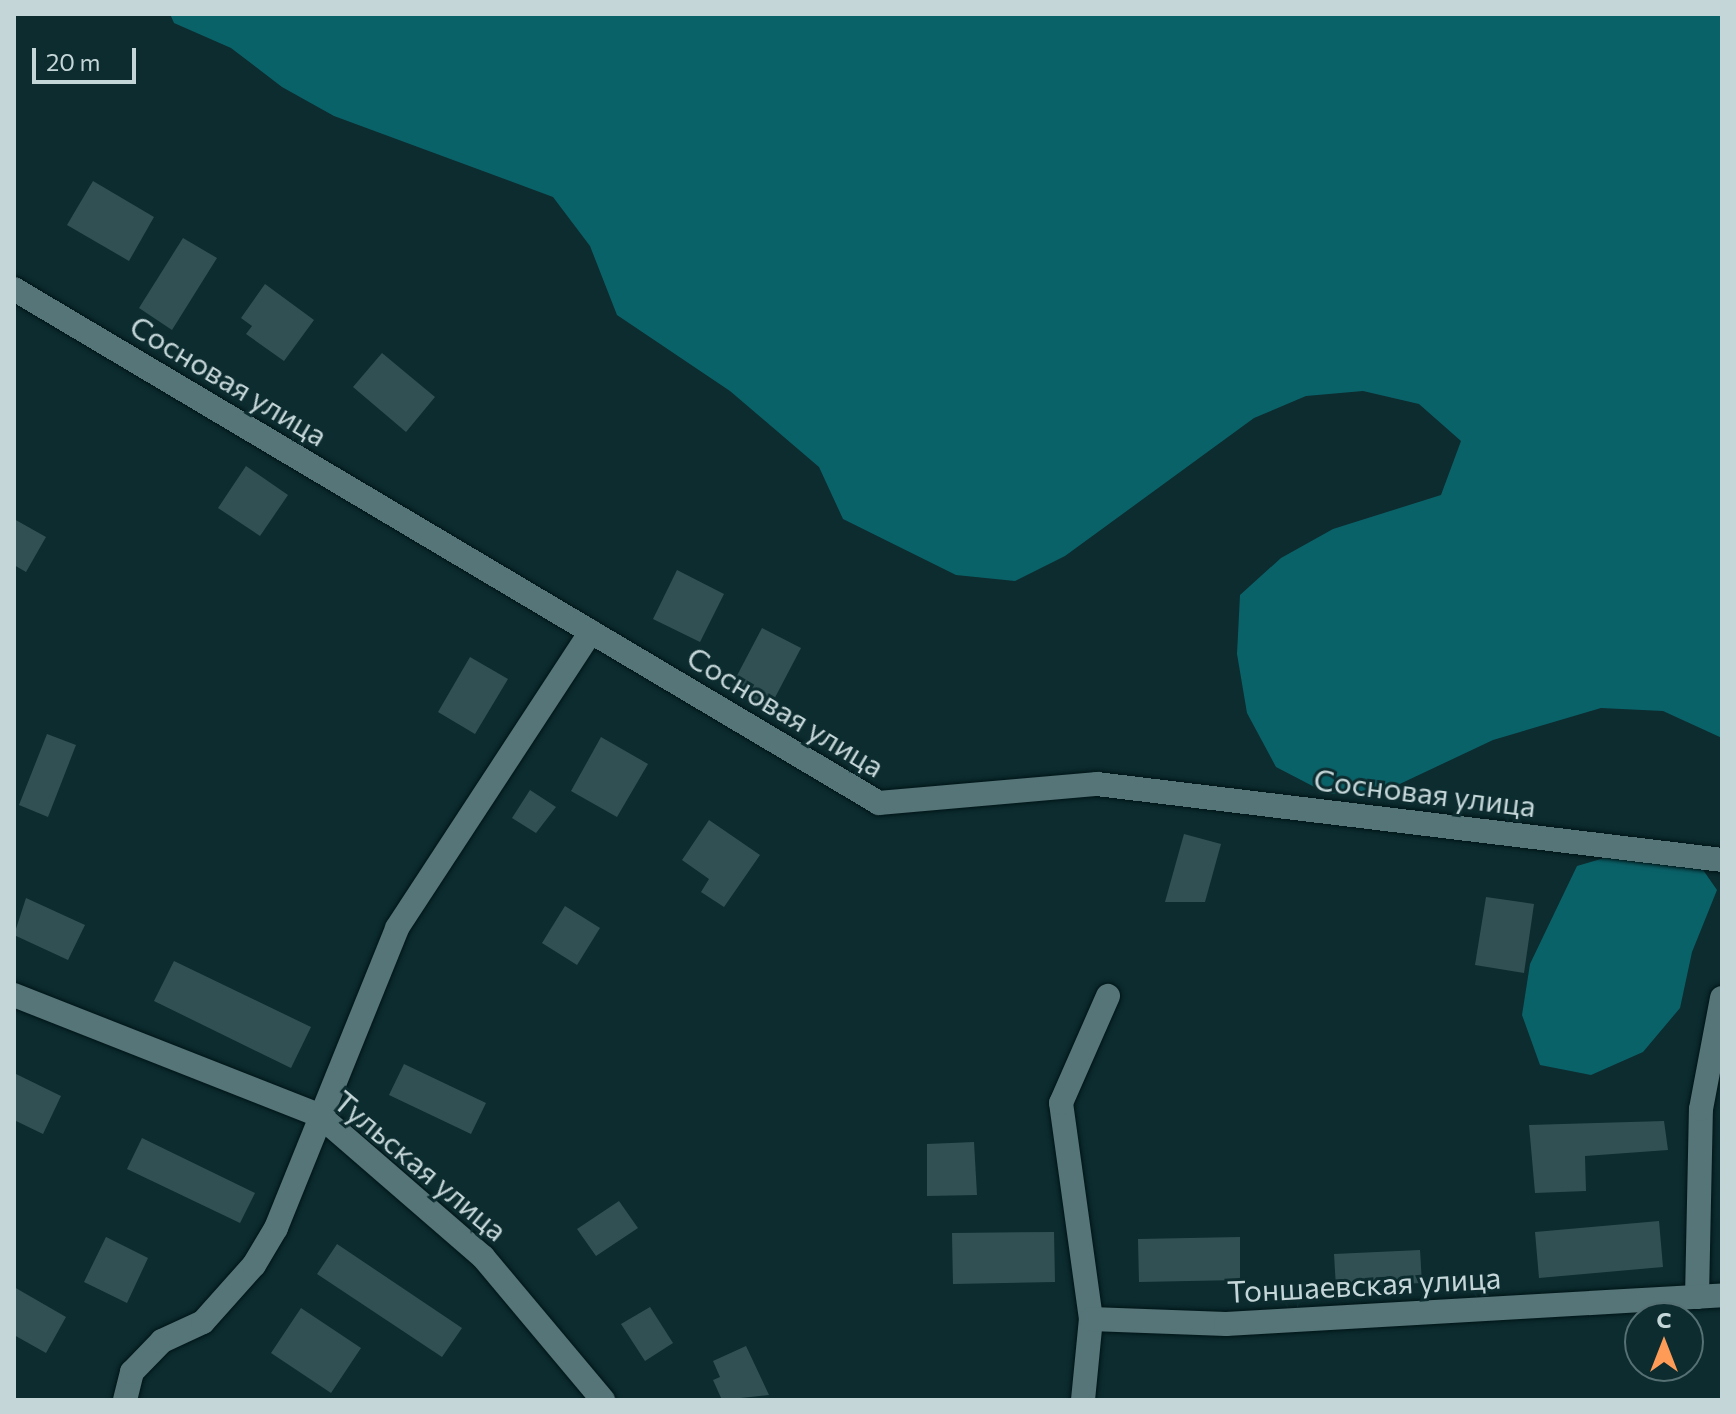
<!DOCTYPE html>
<html>
<head>
<meta charset="utf-8">
<style>
	body { margin:0 }
	#map { position:relative; width:1736px; height:1414px; overflow:hidden; background:#0c2c2f; font-family:Commissioner,sans-serif }
	div>[style] { position:absolute }
	.forest>* { inset:0; background:#0a6269 }
	.building>* { inset:0; background:#315053 }
	.roads { filter:drop-shadow(0 0 2px #001416) drop-shadow(0 0 2px #001416) }
	.street>* { height:24px; margin:-12px; padding:0 12px; transform-origin:12px; border-radius:12px; background:#557578 }
	span { translate:-50% -50%; white-space:nowrap; text-align:center; line-height:1.15; -webkit-text-stroke:6px #0c2c2f; paint-order:stroke }
	.street-label { font-size:30px; color:#c5d6d8 }
	.frame { position:absolute; inset:0; border:16px solid #c5d6d8; pointer-events:none }
	.north { position:absolute; left:1624px; top:1302px; width:80px; height:80px; box-sizing:border-box; background:#0c2c2f; border:2px solid #567073; border-radius:50%; rotate:0deg; font-size:22px; font-weight:700; line-height:32px; text-align:center; color:#c5d6d8 }
	.north::after { content:''; display:block; margin:auto; width:28px; height:36px; background:#fe9c57; clip-path:polygon(50% 0,100% 100%,50% 72%,0 100%) }
	.scale { position:absolute; left:32px; top:48px; width:104px; height:36px; box-sizing:border-box; border:4px solid #c5d6d8; border-top:0; padding-left:10px; font-size:24px; line-height:28px; white-space:nowrap; color:#c5d6d8; -webkit-text-stroke:6px #0c2c2f; paint-order:stroke }
</style>
</head>
<body>
<div id="map">
	<div class="forest">
		<div style="clip-path:polygon(170px 14px,1722px 14px,1722px 738px,1663px 711px,1601px 708px,1493px 740px,1387px 790px,1328px 794px,1276px 767px,1247px 713px,1237px 654px,1240px 595px,1281px 558px,1333px 529px,1441px 495px,1461px 441px,1419px 404px,1363px 391px,1306px 396px,1254px 418px,1065px 556px,1015px 581px,956px 575px,843px 519px,819px 467px,730px 391px,617px 315px,590px 246px,553px 197px,334px 116px,282px 87px,231px 48px,174px 23px)"></div>
		<div style="clip-path:polygon(1685px 844px,1717px 890px,1692px 952px,1680px 1008px,1643px 1052px,1591px 1075px,1540px 1065px,1522px 1015px,1530px 964px,1577px 866px,1628px 851px)"></div>
	</div>
	<div class="building">
		<div style="clip-path:polygon(93px 181px,154px 217px,129px 261px,67px 225px)"></div>
		<div style="clip-path:polygon(183px 238px,217px 258px,172px 330px,139px 308px)"></div>
		<div style="clip-path:polygon(265px 284px,314px 320px,284px 361px,246px 334px,252px 326px,241px 318px)"></div>
		<div style="clip-path:polygon(382px 353px,435px 397px,406px 432px,353px 387px)"></div>
		<div style="clip-path:polygon(246px 466px,288px 495px,260px 536px,218px 508px)"></div>
		<div style="clip-path:polygon(14px 519px,46px 537px,26px 572px,14px 565px)"></div>
		<div style="clip-path:polygon(677px 570px,724px 594px,700px 642px,653px 619px)"></div>
		<div style="clip-path:polygon(762px 628px,801px 648px,770px 707px,731px 687px)"></div>
		<div style="clip-path:polygon(470px 657px,508px 679px,475px 734px,438px 712px)"></div>
		<div style="clip-path:polygon(47px 734px,76px 745px,48px 817px,19px 805px)"></div>
		<div style="clip-path:polygon(601px 737px,648px 764px,617px 817px,571px 791px)"></div>
		<div style="clip-path:polygon(530px 790px,556px 807px,536px 833px,512px 818px)"></div>
		<div style="clip-path:polygon(709px 820px,760px 855px,724px 907px,701px 892px,709px 879px,682px 860px)"></div>
		<div style="clip-path:polygon(1184px 834px,1221px 844px,1205px 902px,1165px 902px)"></div>
		<div style="clip-path:polygon(1486px 897px,1534px 904px,1524px 973px,1475px 965px)"></div>
		<div style="clip-path:polygon(26px 898px,85px 925px,68px 960px,14px 935px)"></div>
		<div style="clip-path:polygon(565px 906px,600px 928px,577px 965px,542px 943px)"></div>
		<div style="clip-path:polygon(174px 961px,311px 1027px,291px 1068px,154px 1001px)"></div>
		<div style="clip-path:polygon(404px 1064px,486px 1103px,471px 1134px,389px 1095px)"></div>
		<div style="clip-path:polygon(14px 1073px,61px 1096px,43px 1134px,14px 1120px)"></div>
		<div style="clip-path:polygon(1664px 1121px,1668px 1150px,1585px 1156px,1586px 1191px,1535px 1193px,1529px 1125px)"></div>
		<div style="clip-path:polygon(142px 1138px,255px 1193px,240px 1223px,127px 1169px)"></div>
		<div style="clip-path:polygon(974px 1142px,977px 1195px,927px 1196px,927px 1144px)"></div>
		<div style="clip-path:polygon(619px 1201px,638px 1228px,596px 1256px,577px 1229px)"></div>
		<div style="clip-path:polygon(1659px 1221px,1663px 1267px,1539px 1278px,1535px 1232px)"></div>
		<div style="clip-path:polygon(1054px 1232px,1055px 1282px,953px 1284px,952px 1233px)"></div>
		<div style="clip-path:polygon(106px 1237px,148px 1258px,127px 1303px,84px 1282px)"></div>
		<div style="clip-path:polygon(1240px 1237px,1240px 1280px,1139px 1282px,1138px 1239px)"></div>
		<div style="clip-path:polygon(337px 1244px,462px 1328px,442px 1357px,317px 1274px)"></div>
		<div style="clip-path:polygon(1420px 1250px,1422px 1283px,1336px 1287px,1334px 1254px)"></div>
		<div style="clip-path:polygon(14px 1287px,66px 1317px,46px 1353px,14px 1335px)"></div>
		<div style="clip-path:polygon(650px 1307px,673px 1343px,645px 1361px,621px 1324px)"></div>
		<div style="clip-path:polygon(301px 1308px,361px 1348px,331px 1393px,271px 1353px)"></div>
		<div style="clip-path:polygon(746px 1346px,769px 1395px,722px 1400px,713px 1380px,720px 1377px,713px 1361px)"></div>
	</div>
	<div class="roads">
		<div class="street">
			<div style="left:14px;top:289px;width:1006px;rotate:30.72deg"></div>
			<div style="left:879px;top:803px;width:219px;rotate:-5deg"></div>
			<div style="left:1097px;top:784px;width:630px;rotate:6.93deg"></div>
			<div style="left:14px;top:995px;width:328px;rotate:21.5deg"></div>
			<div style="left:319px;top:1115px;width:217px;rotate:40.9deg"></div>
			<div style="left:483px;top:1257px;width:187px;rotate:50deg"></div>
			<div style="left:1697px;top:1297px;width:188px;rotate:-88.8deg"></div>
			<div style="left:1701px;top:1109px;width:113px;rotate:-79.3deg"></div>
			<div style="left:1091px;top:1319px;width:218px;rotate:-97.9deg"></div>
			<div style="left:1061px;top:1103px;width:117px;rotate:-66.3deg"></div>
			<div style="left:125px;top:1400px;width:29px;rotate:-76deg"></div>
			<div style="left:132px;top:1372px;width:43px;rotate:-45.9deg"></div>
			<div style="left:162px;top:1341px;width:45px;rotate:-24.9deg"></div>
			<div style="left:203px;top:1322px;width:76px;rotate:-48.2deg"></div>
			<div style="left:254px;top:1265px;width:43px;rotate:-59.3deg"></div>
			<div style="left:276px;top:1228px;width:323px;rotate:-68deg"></div>
			<div style="left:397px;top:928px;width:354px;rotate:-56.8deg"></div>
			<div style="left:1083px;top:1400px;width:81px;rotate:-84.4deg"></div>
			<div style="left:1091px;top:1319px;width:135px;rotate:2.1deg"></div>
			<div style="left:1226px;top:1324px;width:497px;rotate:-3.3deg"></div>
		</div>
	</div>
	<div class="street-label">
		<span style="left:229px;top:380px;rotate:31deg">Сосновая улица</span>
		<span style="left:786px;top:711px;rotate:31deg">Сосновая улица</span>
		<span style="left:1425px;top:792px;rotate:7deg">Сосновая улица</span>
		<span style="left:421px;top:1165px;rotate:40deg">Тульская улица</span>
		<span style="left:1364px;top:1284px;rotate:-3deg">Тоншаевская улица</span>
	</div>
	<div class="frame"></div>
	<div class="north">С</div>
	<div class="scale">20 m</div>
</div>
</body>
</html>
